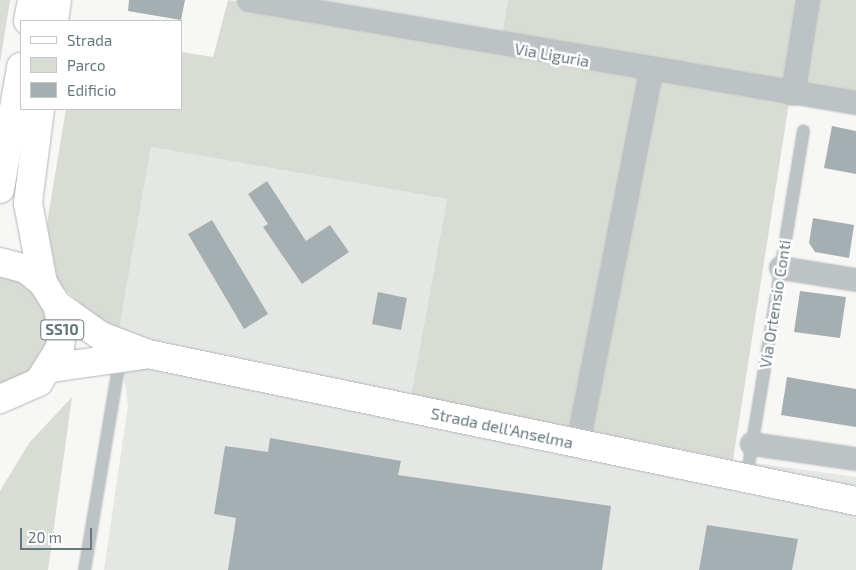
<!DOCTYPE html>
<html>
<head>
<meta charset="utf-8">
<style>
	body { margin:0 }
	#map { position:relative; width:856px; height:570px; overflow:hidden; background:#f7f7f5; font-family:"Exo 2",sans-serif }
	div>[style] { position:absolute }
	.built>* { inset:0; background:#e5e7e5 }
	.green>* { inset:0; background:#d9dcd5 }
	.building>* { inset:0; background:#a5afb1 }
	.roads { filter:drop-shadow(0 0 1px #b1b7b9) drop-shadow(0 0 1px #b1b7b9) }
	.lane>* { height:11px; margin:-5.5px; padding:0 5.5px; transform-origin:5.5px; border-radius:5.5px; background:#bdc2c4 }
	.street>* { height:22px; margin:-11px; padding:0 11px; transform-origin:11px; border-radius:11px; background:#bdc2c4 }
	.primary>* { height:28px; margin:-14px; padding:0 14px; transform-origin:14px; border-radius:14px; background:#fff }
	span { translate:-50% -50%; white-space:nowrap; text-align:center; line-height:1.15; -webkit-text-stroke:5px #fff; paint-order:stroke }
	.shield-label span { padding:1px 4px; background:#fff; border:1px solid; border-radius:4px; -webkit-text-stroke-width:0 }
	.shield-label { font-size:15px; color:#66787d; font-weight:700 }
	.street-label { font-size:16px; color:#66787d }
	.legend { position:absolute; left:20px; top:20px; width:162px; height:90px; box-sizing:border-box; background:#fff; border:1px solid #c2c9cb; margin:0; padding:6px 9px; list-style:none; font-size:15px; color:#66787d }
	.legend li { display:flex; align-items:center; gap:10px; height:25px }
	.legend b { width:25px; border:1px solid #c2c9cb }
	.scale { position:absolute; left:20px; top:528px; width:72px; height:22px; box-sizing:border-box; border:2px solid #66787d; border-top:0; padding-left:6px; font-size:15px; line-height:18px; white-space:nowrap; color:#66787d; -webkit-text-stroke:4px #fff; paint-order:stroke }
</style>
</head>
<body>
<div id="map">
	<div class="built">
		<div style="clip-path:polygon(231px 0,508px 0,500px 46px)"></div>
		<div style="clip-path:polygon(151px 147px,447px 199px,411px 395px,733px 460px,856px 477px,856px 570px,104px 570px,128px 405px,118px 336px)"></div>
	</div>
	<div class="green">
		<div style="clip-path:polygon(0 0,10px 0,0 63px)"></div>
		<div style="clip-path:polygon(228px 0,500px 46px,508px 0,856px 0,856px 101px,791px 90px,733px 460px,411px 395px,447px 199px,151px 147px,118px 336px,58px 284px,47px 223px,66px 109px,181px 109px,181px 52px,213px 57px)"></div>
		<div style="clip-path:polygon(0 270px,12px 272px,43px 297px,53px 336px,36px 372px,0 391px)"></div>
		<div style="clip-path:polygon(72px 397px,48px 570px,0 570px,0 491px,29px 443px)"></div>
	</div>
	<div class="building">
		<div style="clip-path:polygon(129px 0,185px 0,181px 20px,128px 11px)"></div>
		<div style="clip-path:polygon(832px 126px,856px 131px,856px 174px,824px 168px)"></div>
		<div style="clip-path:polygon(267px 181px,306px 241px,330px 225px,349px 252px,302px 284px,263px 227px,268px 224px,248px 194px)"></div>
		<div style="clip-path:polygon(813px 218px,854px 225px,849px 258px,815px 252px,809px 243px)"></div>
		<div style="clip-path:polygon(212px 220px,268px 314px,244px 329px,188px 234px)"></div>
		<div style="clip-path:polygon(800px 291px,846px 297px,840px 338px,794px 332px)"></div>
		<div style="clip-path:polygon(378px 292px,407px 298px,401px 330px,372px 324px)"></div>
		<div style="clip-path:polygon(787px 377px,856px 389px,856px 427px,781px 415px)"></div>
		<div style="clip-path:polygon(270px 438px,401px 461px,398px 475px,611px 506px,602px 570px,228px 570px,236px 518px,214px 514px,225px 446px,268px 452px)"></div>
		<div style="clip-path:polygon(707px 525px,798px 539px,792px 570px,699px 570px)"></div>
	</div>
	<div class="roads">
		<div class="lane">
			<div style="left:746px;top:478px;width:352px;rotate:-80.7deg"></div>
			<div style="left:84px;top:570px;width:213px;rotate:-80.5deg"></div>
		</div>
		<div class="street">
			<div style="left:249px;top:0;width:616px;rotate:9.63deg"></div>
			<div style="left:793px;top:94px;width:95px;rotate:-80.9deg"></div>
			<div style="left:781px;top:268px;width:76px;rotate:9.1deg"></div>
			<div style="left:578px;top:444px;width:379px;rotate:-78.9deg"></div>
			<div style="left:752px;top:444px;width:105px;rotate:8.2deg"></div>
		</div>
		<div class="primary">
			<div style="left:28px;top:21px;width:21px;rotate:-79deg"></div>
			<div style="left:54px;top:21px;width:21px;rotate:-82deg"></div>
			<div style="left:40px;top:109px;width:95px;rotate:97.3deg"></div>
			<div style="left:28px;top:203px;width:81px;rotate:79.4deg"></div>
			<div style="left:0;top:189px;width:124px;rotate:-80.2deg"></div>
			<div style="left:0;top:262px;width:27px;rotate:15deg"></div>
			<div style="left:26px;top:269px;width:22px;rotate:39deg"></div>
			<div style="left:43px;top:283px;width:26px;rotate:58deg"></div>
			<div style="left:57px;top:305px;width:22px;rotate:77deg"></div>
			<div style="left:62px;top:326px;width:22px;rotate:95deg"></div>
			<div style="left:60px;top:348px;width:40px;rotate:122deg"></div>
			<div style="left:39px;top:382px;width:43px;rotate:156.4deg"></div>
			<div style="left:57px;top:305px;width:54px;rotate:35.2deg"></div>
			<div style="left:101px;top:336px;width:50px;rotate:21deg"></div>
			<div style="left:148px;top:354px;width:723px;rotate:11.73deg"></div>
			<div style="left:51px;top:368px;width:94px;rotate:-8deg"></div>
		</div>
	</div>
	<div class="shield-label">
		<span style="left:62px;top:330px">SS10</span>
	</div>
	<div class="street-label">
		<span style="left:552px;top:55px;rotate:10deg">Via Liguria</span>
		<span style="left:775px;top:304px;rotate:-81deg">Via Ortensio Conti</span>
		<span style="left:502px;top:428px;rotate:12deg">Strada dell'Anselma</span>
	</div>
	<ul class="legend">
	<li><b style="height:6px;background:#fff"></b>Strada</li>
	<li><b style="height:14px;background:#d9dcd5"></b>Parco</li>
	<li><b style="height:14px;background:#a5afb1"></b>Edificio</li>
	</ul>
	<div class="scale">20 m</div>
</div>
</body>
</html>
